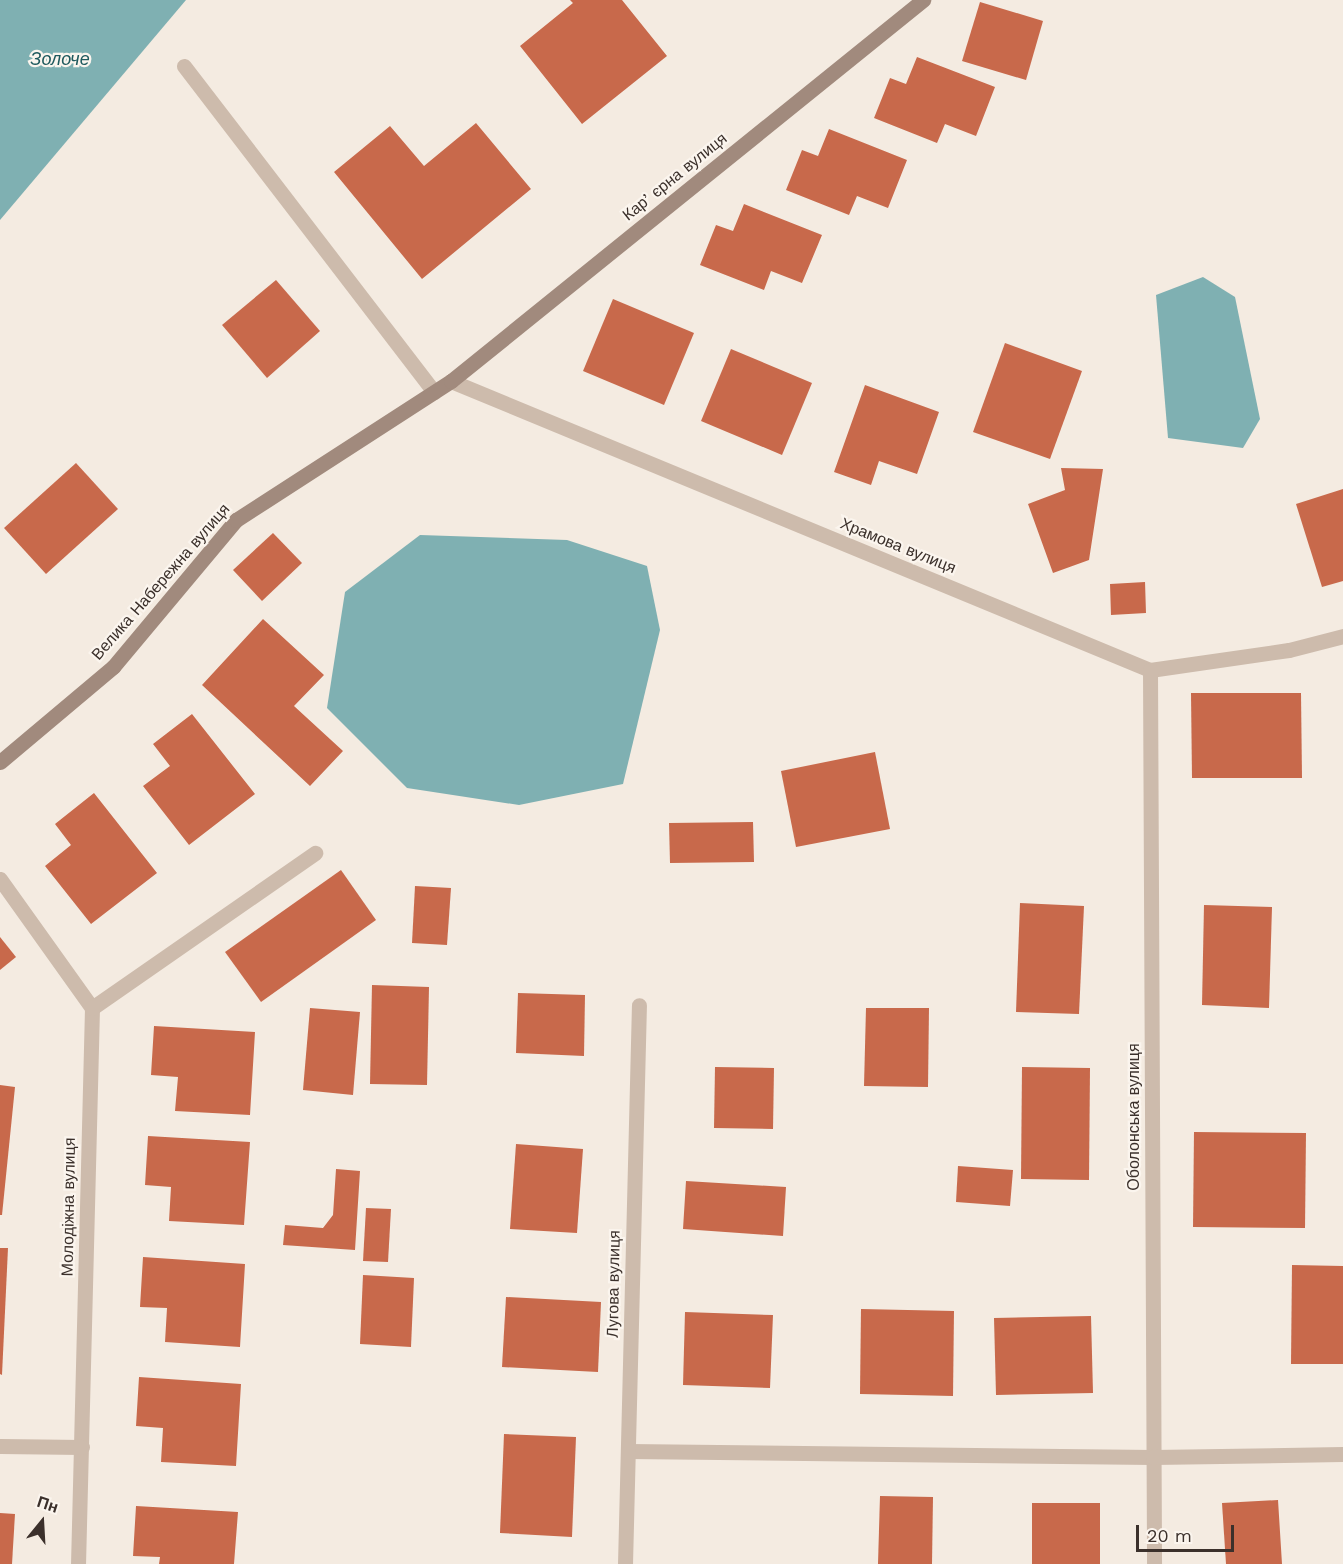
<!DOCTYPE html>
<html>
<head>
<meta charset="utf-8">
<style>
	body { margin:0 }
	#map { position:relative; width:1343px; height:1564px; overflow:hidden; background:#f4ebe1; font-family:"Work Sans",sans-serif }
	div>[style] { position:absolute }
	.water>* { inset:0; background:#7fb0b2 }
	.building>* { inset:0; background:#c8694b }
	.street>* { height:15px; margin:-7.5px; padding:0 7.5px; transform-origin:7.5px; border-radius:7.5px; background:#cdbbac }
	.secondary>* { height:15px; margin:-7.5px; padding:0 7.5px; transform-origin:7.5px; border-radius:7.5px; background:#a18a7d }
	span { translate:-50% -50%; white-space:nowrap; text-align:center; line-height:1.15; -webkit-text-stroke:4.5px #fbf5ee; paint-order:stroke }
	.street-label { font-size:16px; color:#3b302b }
	.water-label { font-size:18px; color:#1f5a5e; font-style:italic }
	.north { position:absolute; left:12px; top:1492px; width:60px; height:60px; -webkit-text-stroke:4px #fbf5ee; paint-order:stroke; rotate:18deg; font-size:16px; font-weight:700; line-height:24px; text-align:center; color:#3b302b }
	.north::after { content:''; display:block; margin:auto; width:21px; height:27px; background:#3b302b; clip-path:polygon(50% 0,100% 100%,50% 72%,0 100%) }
	.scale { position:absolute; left:1136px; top:1525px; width:98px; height:27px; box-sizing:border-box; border:3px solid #3b302b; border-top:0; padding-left:8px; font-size:18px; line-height:21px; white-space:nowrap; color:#3b302b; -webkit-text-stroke:4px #fbf5ee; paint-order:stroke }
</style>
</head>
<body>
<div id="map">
	<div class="water">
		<div style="clip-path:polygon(0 0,186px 0,0 220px)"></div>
		<div style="clip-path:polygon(1203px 277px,1235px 297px,1260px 419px,1243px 448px,1168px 438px,1156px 295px)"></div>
		<div style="clip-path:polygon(420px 535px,567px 540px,647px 566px,660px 630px,623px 784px,519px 805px,407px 788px,327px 708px,345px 592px)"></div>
	</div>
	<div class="building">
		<div style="clip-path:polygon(570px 0,622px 0,667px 56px,582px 124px,520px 46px,573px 3px)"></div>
		<div style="clip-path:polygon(980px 2px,1043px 21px,1026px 80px,962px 61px)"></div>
		<div style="clip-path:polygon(917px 57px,995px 87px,976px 136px,945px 124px,937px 143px,874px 118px,890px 78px,906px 84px)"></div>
		<div style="clip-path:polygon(476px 123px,531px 189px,422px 279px,334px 172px,390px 126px,424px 166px)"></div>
		<div style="clip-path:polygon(829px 129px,907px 160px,888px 208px,857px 196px,849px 215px,786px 190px,802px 150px,818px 156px)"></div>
		<div style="clip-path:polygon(744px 204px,822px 235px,802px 283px,771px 271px,764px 290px,700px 265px,716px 225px,733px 231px)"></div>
		<div style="clip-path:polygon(276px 280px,320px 331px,267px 378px,222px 325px)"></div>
		<div style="clip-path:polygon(613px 299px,694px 333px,664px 405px,583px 371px)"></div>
		<div style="clip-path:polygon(1005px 343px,1082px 371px,1050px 459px,973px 432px)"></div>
		<div style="clip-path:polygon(731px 349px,812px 383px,782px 455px,701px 421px)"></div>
		<div style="clip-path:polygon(865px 385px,939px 412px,917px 474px,879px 461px,871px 485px,834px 472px)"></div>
		<div style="clip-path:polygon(76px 463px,118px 509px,46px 574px,4px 528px)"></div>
		<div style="clip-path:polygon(1061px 468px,1103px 469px,1089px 560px,1053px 573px,1028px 504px,1065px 490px)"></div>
		<div style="clip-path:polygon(1343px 489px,1343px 581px,1322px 587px,1296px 504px)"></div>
		<div style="clip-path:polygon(273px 533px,302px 563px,262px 601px,233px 570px)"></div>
		<div style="clip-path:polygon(1145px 582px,1146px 613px,1111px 615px,1110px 584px)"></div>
		<div style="clip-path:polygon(263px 619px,324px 675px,294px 706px,343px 751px,310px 786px,202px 685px)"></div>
		<div style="clip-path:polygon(1191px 693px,1301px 693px,1302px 778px,1192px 778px)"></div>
		<div style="clip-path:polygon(192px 714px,255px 794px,189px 845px,143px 786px,170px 766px,153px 744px)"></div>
		<div style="clip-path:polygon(875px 752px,890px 829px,796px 847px,781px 771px)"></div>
		<div style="clip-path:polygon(94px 793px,157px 873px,91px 924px,45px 866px,71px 845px,55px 824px)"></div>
		<div style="clip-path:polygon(753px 822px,754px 862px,670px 863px,669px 823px)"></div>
		<div style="clip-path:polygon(341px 870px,376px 920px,261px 1002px,225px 952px)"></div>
		<div style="clip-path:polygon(415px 886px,451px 888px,447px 945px,412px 943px)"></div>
		<div style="clip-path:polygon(1020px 903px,1084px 906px,1079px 1014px,1016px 1012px)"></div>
		<div style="clip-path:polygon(1204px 905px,1272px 907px,1269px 1008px,1202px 1005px)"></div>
		<div style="clip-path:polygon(0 937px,16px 957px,0 970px)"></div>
		<div style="clip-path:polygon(372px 985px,429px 987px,427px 1085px,370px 1084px)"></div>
		<div style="clip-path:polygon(518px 993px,585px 995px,584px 1056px,516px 1053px)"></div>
		<div style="clip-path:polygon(310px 1008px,360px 1012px,353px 1095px,303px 1090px)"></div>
		<div style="clip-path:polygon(866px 1008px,929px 1008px,928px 1087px,864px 1086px)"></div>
		<div style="clip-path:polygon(154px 1026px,255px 1032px,250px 1115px,175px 1111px,178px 1077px,151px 1075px)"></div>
		<div style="clip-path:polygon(715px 1067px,774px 1068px,773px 1129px,714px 1128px)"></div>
		<div style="clip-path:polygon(1022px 1067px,1090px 1068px,1089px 1180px,1021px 1179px)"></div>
		<div style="clip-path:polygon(0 1085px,15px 1087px,2px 1215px,0 1215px)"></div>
		<div style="clip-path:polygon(1194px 1132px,1306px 1133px,1305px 1228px,1193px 1227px)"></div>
		<div style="clip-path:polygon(148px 1136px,250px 1142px,244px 1225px,169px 1221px,171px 1187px,145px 1185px)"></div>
		<div style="clip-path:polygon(516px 1144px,583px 1149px,577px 1233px,510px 1229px)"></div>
		<div style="clip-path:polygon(958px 1166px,1013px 1170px,1010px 1206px,956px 1202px)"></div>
		<div style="clip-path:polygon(336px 1169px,360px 1171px,355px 1250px,283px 1245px,285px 1225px,323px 1228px,333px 1215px)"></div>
		<div style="clip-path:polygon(686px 1181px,786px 1187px,783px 1236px,683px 1229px)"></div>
		<div style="clip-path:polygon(366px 1208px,391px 1209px,388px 1262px,363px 1261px)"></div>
		<div style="clip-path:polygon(0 1248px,8px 1248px,2px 1375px,0 1374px)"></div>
		<div style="clip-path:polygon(143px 1257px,245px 1264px,240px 1347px,165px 1342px,167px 1308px,140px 1307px)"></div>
		<div style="clip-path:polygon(1292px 1265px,1343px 1266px,1343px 1364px,1291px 1364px)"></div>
		<div style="clip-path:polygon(363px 1275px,414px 1278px,411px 1347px,360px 1344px)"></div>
		<div style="clip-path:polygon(506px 1297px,601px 1302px,598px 1372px,502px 1367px)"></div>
		<div style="clip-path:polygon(861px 1309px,954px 1311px,953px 1396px,860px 1394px)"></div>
		<div style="clip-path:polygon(685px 1312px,773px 1315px,770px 1388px,683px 1385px)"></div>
		<div style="clip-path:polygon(1091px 1316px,1093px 1393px,996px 1395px,994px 1318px)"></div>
		<div style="clip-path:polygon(139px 1377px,241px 1384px,236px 1466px,161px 1462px,163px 1428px,136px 1426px)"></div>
		<div style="clip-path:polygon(504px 1434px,576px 1437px,572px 1537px,500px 1533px)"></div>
		<div style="clip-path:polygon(880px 1496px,933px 1497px,932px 1564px,878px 1564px)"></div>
		<div style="clip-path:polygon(1278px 1500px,1282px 1564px,1226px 1564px,1222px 1503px)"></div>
		<div style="clip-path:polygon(1032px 1503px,1100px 1503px,1100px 1564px,1032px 1564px)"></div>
		<div style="clip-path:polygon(136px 1506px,238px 1512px,234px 1564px,159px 1564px,160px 1557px,133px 1556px)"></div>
		<div style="clip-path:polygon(0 1513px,15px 1514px,12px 1564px,0 1564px)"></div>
	</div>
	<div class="street">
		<div style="left:184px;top:66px;width:411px;rotate:52.5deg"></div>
		<div style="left:451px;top:381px;width:756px;rotate:22.46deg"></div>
		<div style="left:1150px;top:670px;width:140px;rotate:-8.2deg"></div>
		<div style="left:1289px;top:650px;width:56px;rotate:-14.5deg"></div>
		<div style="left:1150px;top:670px;width:894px;rotate:89.74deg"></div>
		<div style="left:0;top:879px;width:158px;rotate:54.5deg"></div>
		<div style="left:92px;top:1008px;width:556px;rotate:91.44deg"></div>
		<div style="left:92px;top:1008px;width:272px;rotate:-34.8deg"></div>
		<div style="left:0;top:1446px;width:82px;rotate:0.7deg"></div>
		<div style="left:628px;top:1451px;width:525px;rotate:0.65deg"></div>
		<div style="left:1153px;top:1457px;width:190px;rotate:-0.9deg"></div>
		<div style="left:625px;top:1564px;width:559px;rotate:-88.57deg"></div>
	</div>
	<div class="secondary">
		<div style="left:0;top:762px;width:148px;rotate:-40.1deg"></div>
		<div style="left:113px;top:667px;width:192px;rotate:-50.1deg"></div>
		<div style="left:236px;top:520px;width:256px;rotate:-32.9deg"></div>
		<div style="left:451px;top:381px;width:607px;rotate:-38.91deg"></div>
	</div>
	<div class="street-label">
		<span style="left:675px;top:177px;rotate:-39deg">Карʼєрна вулиця</span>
		<span style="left:898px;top:546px;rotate:22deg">Храмова вулиця</span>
		<span style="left:161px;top:582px;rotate:-49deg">Велика Набережна вулиця</span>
		<span style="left:1134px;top:1117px;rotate:-90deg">Оболонська вулиця</span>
		<span style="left:69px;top:1207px;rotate:-89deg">Молодіжна вулиця</span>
		<span style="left:614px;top:1284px;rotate:-89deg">Лугова вулиця</span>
	</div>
	<div class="water-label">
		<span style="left:60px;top:59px">Золоче</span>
	</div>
	<div class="north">Пн</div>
	<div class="scale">20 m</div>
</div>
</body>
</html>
